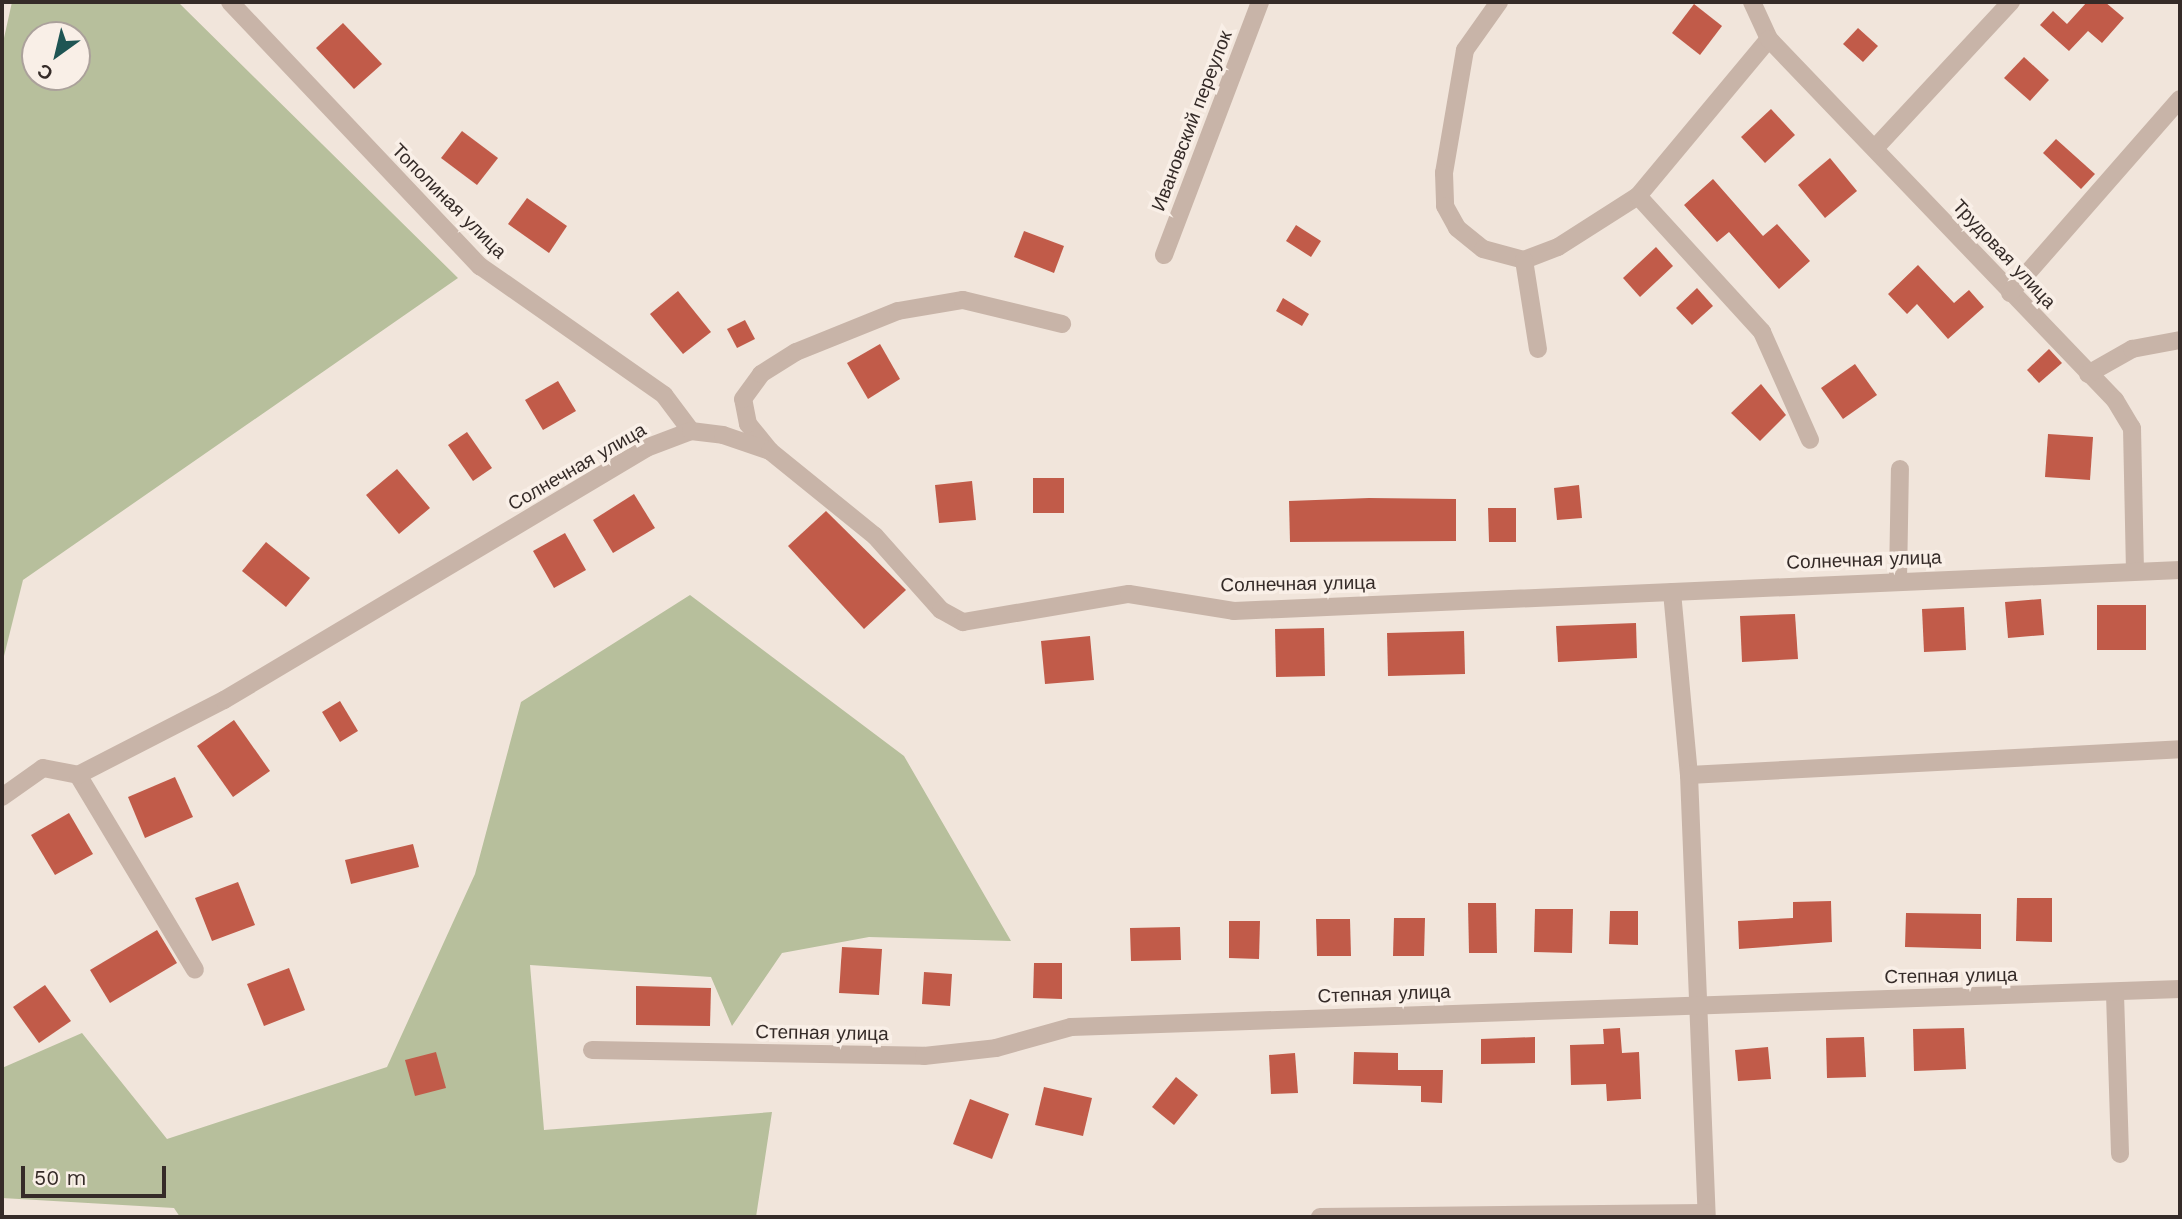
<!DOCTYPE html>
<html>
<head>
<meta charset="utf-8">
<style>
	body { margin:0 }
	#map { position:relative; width:2182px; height:1219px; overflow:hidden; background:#f1e5db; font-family:"Work Sans",sans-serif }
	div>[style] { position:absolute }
	.green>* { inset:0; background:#b7bf9c }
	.building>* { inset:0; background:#c15b49 }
	.minor>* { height:18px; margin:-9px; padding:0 9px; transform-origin:9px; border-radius:9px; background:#c8b4a8 }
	span { translate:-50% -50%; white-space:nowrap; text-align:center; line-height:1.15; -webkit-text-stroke:7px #f9efe7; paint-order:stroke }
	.street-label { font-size:19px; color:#352b28 }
	.frame { position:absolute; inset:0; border:4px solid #352b28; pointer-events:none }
	.north { position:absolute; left:21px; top:21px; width:70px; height:70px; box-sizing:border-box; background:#f9efe7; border:2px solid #aba19b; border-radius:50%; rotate:214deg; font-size:19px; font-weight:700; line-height:28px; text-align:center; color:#352b28 }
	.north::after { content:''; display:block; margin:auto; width:24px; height:32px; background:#1f5554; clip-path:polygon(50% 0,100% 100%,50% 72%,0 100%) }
	.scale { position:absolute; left:21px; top:1166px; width:145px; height:32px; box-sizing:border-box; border:4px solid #352b28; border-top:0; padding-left:9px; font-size:21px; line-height:24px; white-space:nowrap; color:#352b28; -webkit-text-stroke:5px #f9efe7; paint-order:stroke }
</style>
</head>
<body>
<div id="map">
	<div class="green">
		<div style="clip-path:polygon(evenodd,12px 2px,178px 2px,458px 278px,23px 580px,2px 664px,2px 47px,12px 2px,35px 35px,77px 35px,77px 77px,35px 77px,35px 35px)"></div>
		<div style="clip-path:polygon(690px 595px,904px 756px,1011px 941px,869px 937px,782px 953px,732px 1026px,711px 977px,530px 965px,544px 1130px,772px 1112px,756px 1217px,180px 1217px,174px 1208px,2px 1198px,2px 1068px,82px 1033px,167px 1139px,387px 1067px,475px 874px,521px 702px)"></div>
	</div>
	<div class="building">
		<div style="clip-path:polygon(2087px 2px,2105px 2px,2124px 18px,2102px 43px,2088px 31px,2069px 51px,2040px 25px,2053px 11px,2067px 24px)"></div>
		<div style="clip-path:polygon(1694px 4px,1722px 26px,1700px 55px,1672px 33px)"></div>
		<div style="clip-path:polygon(343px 23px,382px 64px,354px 89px,316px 48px)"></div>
		<div style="clip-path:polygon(1858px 28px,1878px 46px,1863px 62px,1843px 44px)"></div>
		<div style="clip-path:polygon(2024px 57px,2049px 80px,2030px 101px,2004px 78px)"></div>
		<div style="clip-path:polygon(1771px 109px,1795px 135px,1765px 163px,1741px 137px)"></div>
		<div style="clip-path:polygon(462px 131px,498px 158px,477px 185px,441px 158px)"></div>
		<div style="clip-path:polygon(2056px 139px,2095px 174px,2081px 189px,2043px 153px)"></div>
		<div style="clip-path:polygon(1830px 158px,1857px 191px,1825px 218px,1798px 185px)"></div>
		<div style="clip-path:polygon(1713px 179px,1763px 236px,1777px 224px,1810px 261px,1779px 289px,1729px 232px,1717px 242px,1684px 205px)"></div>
		<div style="clip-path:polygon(527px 198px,567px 226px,549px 253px,508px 224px)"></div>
		<div style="clip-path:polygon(1296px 225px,1321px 241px,1311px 257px,1286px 241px)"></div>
		<div style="clip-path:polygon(1024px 231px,1064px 246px,1054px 273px,1014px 257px)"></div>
		<div style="clip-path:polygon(1656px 247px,1673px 266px,1640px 297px,1623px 278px)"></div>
		<div style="clip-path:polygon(1918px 265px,1954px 303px,1969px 290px,1984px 307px,1948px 339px,1917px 304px,1907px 314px,1888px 294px)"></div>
		<div style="clip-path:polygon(1697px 288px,1713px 306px,1692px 325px,1676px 308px)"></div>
		<div style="clip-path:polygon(678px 291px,711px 332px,683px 354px,650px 314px)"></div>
		<div style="clip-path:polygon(1283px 298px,1309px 314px,1302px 326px,1276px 311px)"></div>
		<div style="clip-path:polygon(745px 320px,755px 339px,737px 348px,727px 329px)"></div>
		<div style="clip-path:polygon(880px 344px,900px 379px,868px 399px,847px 363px)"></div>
		<div style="clip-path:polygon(2049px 349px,2062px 363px,2039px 383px,2027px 370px)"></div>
		<div style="clip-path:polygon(1855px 364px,1877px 395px,1843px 419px,1821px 388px)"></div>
		<div style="clip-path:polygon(558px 381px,576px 411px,543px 430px,525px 400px)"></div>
		<div style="clip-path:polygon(1761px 384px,1786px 415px,1760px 441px,1731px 413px)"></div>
		<div style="clip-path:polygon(467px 432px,492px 468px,473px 481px,448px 445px)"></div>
		<div style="clip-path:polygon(2048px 434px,2093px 437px,2090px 480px,2045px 477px)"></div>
		<div style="clip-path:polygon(397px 469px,430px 508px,399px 534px,366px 495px)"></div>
		<div style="clip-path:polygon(1033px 478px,1064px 478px,1064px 513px,1033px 513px)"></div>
		<div style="clip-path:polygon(972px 481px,976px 520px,939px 523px,935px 485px)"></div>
		<div style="clip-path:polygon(1579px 485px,1582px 518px,1557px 520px,1554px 488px)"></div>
		<div style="clip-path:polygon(634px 494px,655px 528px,613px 553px,593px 520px)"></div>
		<div style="clip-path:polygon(1369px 498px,1456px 499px,1456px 541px,1290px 542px,1289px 501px)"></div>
		<div style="clip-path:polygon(1488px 508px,1516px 508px,1516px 542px,1489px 542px)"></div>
		<div style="clip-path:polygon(826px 511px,906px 590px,864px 629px,788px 546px)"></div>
		<div style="clip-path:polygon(565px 533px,586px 570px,554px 588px,533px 551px)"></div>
		<div style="clip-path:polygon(266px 542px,310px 578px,286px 607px,242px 571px)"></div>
		<div style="clip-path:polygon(2041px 599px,2044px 635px,2008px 638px,2005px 602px)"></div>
		<div style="clip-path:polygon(2097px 605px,2146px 605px,2146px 650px,2097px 650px)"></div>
		<div style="clip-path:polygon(1964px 607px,1966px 650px,1924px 652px,1922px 609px)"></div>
		<div style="clip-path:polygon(1795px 614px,1798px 659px,1742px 662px,1740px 616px)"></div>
		<div style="clip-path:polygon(1636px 623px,1637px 658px,1558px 662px,1556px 626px)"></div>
		<div style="clip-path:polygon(1324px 628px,1325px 676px,1276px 677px,1275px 629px)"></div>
		<div style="clip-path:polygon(1464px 631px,1465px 674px,1388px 676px,1387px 633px)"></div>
		<div style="clip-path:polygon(1090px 636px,1094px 680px,1045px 684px,1041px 641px)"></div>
		<div style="clip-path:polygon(340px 701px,358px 731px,340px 742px,322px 712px)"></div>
		<div style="clip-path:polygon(234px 720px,270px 771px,233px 797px,197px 746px)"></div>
		<div style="clip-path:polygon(175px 777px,193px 817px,145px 838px,128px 797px)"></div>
		<div style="clip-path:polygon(69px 813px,93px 854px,55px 875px,31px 835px)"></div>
		<div style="clip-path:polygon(413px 844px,419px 867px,351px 884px,345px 860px)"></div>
		<div style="clip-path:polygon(238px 882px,255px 925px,212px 941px,195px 898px)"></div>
		<div style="clip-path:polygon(2017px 898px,2052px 898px,2052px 942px,2016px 941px)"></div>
		<div style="clip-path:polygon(1831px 901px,1832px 942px,1739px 949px,1738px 921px,1793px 918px,1793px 902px)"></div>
		<div style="clip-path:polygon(1468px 903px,1496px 903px,1497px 953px,1469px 953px)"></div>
		<div style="clip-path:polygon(1535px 909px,1573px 909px,1572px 953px,1534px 952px)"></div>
		<div style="clip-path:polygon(1610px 911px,1638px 911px,1638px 945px,1609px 944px)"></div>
		<div style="clip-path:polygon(1906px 913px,1981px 914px,1981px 949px,1905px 947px)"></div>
		<div style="clip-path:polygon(1394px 918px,1425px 918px,1424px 956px,1393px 956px)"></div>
		<div style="clip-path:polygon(1316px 919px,1350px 919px,1351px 956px,1317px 956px)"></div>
		<div style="clip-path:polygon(1229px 921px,1260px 921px,1259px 959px,1229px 958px)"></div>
		<div style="clip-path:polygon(1180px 927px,1181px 960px,1131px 961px,1130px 928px)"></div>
		<div style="clip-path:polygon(157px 930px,177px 963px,110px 1003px,90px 970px)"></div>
		<div style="clip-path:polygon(842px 947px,882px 949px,879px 995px,839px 993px)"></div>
		<div style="clip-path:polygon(1034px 963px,1062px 963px,1062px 999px,1033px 998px)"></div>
		<div style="clip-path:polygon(289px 968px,305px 1010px,264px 1026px,247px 984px)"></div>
		<div style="clip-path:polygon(924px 972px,952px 974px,950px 1006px,922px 1004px)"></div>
		<div style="clip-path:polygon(45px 985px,71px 1021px,39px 1043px,13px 1007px)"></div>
		<div style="clip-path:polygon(636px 986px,711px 988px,710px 1026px,636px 1025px)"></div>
		<div style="clip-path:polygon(1620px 1028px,1622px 1053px,1639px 1052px,1641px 1099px,1607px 1101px,1606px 1084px,1571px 1085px,1570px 1045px,1604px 1044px,1603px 1029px)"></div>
		<div style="clip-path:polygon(1964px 1028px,1966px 1069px,1914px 1071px,1913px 1029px)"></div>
		<div style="clip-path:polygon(1535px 1037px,1535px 1063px,1481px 1064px,1481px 1039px)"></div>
		<div style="clip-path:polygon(1864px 1037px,1866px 1077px,1827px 1078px,1826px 1038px)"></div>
		<div style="clip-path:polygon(1768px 1047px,1771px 1079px,1738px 1081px,1735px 1050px)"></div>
		<div style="clip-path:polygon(436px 1052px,446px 1088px,415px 1096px,405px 1060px)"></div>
		<div style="clip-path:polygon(1354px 1052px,1398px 1053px,1398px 1070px,1443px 1070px,1442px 1103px,1421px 1102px,1421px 1086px,1353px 1084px)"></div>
		<div style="clip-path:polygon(1295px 1053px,1298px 1093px,1271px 1094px,1269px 1055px)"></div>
		<div style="clip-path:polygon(1176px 1077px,1198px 1095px,1174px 1125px,1152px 1107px)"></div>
		<div style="clip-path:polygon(1044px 1087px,1092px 1098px,1083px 1136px,1035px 1125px)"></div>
		<div style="clip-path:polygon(970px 1099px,1009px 1114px,992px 1159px,953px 1144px)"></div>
	</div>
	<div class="minor">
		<div style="left:230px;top:2px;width:364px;rotate:46.6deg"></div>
		<div style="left:480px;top:266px;width:225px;rotate:35deg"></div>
		<div style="left:664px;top:395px;width:45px;rotate:53.1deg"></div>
		<div style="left:1499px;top:2px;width:59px;rotate:125.3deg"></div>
		<div style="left:1465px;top:50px;width:125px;rotate:99.7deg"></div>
		<div style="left:1444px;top:173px;width:33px;rotate:88deg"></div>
		<div style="left:1445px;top:206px;width:25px;rotate:61deg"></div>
		<div style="left:1457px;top:228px;width:33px;rotate:39deg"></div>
		<div style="left:1483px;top:249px;width:42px;rotate:15deg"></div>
		<div style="left:1524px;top:260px;width:36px;rotate:-21deg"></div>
		<div style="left:1558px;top:247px;width:95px;rotate:-32.5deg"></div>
		<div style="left:1638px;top:196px;width:204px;rotate:-50.2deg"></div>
		<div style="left:1752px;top:2px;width:41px;rotate:65.3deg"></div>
		<div style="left:1769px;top:39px;width:500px;rotate:46.22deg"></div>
		<div style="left:2115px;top:400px;width:33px;rotate:59deg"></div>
		<div style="left:2132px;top:428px;width:143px;rotate:88.8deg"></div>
		<div style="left:1877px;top:146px;width:197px;rotate:-47.1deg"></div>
		<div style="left:1638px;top:196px;width:184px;rotate:47.6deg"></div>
		<div style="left:1762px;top:332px;width:118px;rotate:66deg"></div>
		<div style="left:1164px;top:255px;width:271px;rotate:-69.2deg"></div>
		<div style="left:1524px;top:260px;width:90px;rotate:81.1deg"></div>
		<div style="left:2010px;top:293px;width:258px;rotate:-48.8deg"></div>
		<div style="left:2088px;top:374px;width:51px;rotate:-29.6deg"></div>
		<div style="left:2132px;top:349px;width:49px;rotate:-10.6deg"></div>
		<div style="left:770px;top:451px;width:35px;rotate:-129deg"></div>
		<div style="left:748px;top:424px;width:25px;rotate:-101deg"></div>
		<div style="left:743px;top:399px;width:31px;rotate:-54deg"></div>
		<div style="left:761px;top:374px;width:41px;rotate:-32.2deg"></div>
		<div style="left:796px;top:352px;width:110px;rotate:-21.9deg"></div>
		<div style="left:898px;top:311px;width:66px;rotate:-9.6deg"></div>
		<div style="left:963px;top:300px;width:102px;rotate:13.6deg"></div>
		<div style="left:1898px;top:580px;width:111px;rotate:-89deg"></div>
		<div style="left:1672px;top:592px;width:184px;rotate:84.7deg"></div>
		<div style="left:1689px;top:775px;width:442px;rotate:87.7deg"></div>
		<div style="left:78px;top:775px;width:227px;rotate:59deg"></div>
		<div style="left:1689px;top:775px;width:492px;rotate:-3deg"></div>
		<div style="left:2px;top:797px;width:50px;rotate:-35.3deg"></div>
		<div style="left:43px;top:768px;width:36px;rotate:11deg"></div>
		<div style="left:78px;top:775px;width:164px;rotate:-27.2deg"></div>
		<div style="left:224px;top:700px;width:492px;rotate:-30.8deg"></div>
		<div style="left:646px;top:448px;width:48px;rotate:-20.7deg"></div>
		<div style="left:691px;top:431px;width:32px;rotate:7deg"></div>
		<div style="left:723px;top:435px;width:50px;rotate:18.8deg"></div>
		<div style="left:770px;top:451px;width:135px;rotate:39deg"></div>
		<div style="left:875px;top:536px;width:99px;rotate:48.3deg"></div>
		<div style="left:941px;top:610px;width:25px;rotate:29deg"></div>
		<div style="left:963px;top:622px;width:168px;rotate:-9.6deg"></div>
		<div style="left:1129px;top:594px;width:106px;rotate:9.2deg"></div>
		<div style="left:1234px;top:611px;width:947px;rotate:-2.48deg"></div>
		<div style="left:2115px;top:994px;width:160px;rotate:88.2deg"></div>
		<div style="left:592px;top:1050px;width:332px;rotate:1deg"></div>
		<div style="left:924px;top:1056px;width:72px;rotate:-6.3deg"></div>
		<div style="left:996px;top:1048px;width:78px;rotate:-15.6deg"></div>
		<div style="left:1071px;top:1027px;width:1110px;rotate:-1.96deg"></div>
		<div style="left:1320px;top:1217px;width:386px;rotate:-0.6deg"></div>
	</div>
	<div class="street-label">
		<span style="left:1192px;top:121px;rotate:-69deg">Ивановский переулок</span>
		<span style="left:449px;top:201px;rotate:45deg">Тополиная улица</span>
		<span style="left:2004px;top:254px;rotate:47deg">Трудовая улица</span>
		<span style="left:577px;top:467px;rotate:-30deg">Солнечная улица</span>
		<span style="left:1864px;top:560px;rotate:-2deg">Солнечная улица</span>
		<span style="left:1298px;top:584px;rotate:-1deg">Солнечная улица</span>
		<span style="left:1951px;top:976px;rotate:-1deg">Степная улица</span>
		<span style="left:1384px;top:994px;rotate:-2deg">Степная улица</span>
		<span style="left:822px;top:1033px;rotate:1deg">Степная улица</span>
	</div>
	<div class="frame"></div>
	<div class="north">С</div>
	<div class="scale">50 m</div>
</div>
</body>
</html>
